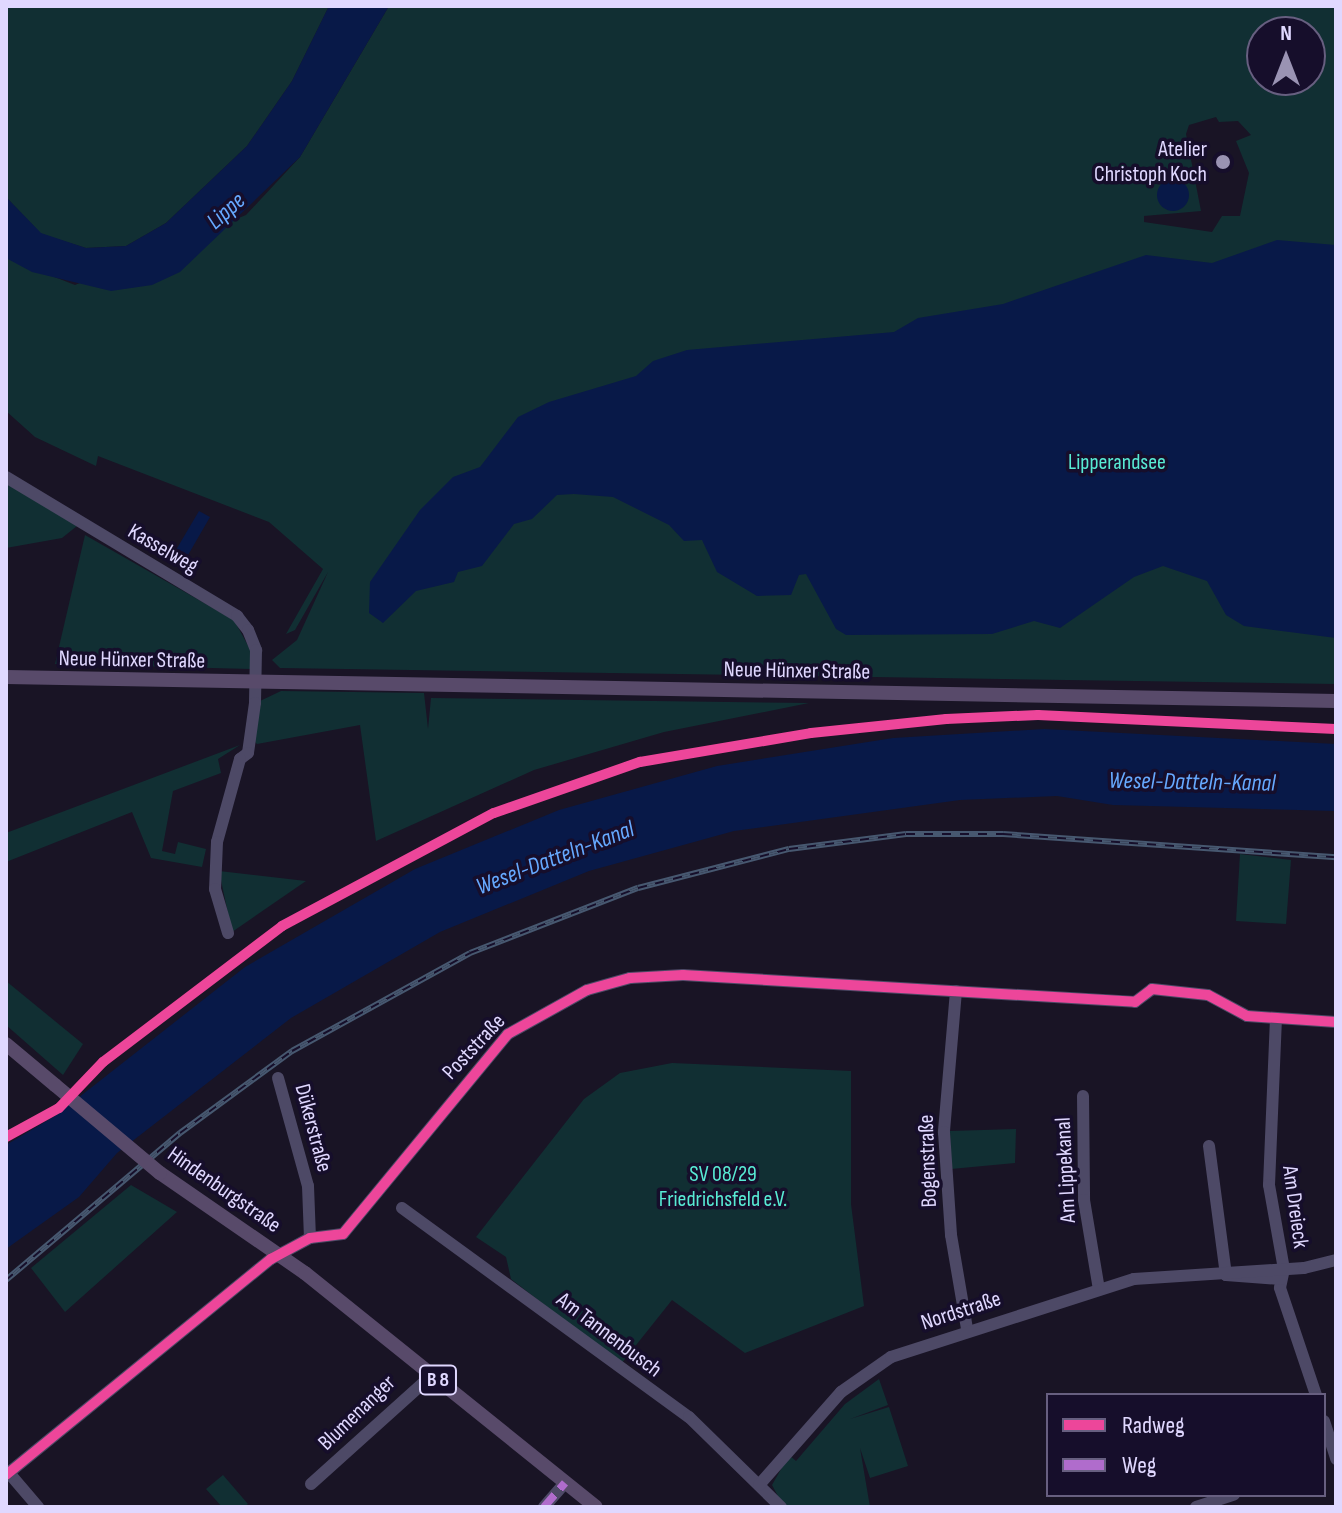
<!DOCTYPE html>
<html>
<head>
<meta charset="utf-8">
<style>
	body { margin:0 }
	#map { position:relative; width:1342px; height:1513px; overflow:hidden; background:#191425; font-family:"Sofia Sans Condensed",sans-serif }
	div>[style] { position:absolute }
	.green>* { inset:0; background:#112f33 }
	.water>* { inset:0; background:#081948 }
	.round { border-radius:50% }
	.minor>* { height:12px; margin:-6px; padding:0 6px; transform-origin:6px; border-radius:6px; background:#4d4966 }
	.major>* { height:14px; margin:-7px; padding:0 7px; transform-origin:7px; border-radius:7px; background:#584a6a }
	.rail>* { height:6px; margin-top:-3px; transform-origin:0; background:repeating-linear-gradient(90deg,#160e2b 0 9px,#475870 0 18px); box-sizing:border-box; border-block:2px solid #475870 }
	.major-bridge>* { height:14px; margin:-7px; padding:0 7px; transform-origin:7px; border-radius:7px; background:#584a6a }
	.quiet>* { height:8px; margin-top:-4px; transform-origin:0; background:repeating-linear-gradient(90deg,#b06ccc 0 16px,transparent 0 24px) }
	.cycleway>* { height:10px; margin:-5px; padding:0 5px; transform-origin:5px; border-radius:5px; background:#ed469a }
	.dots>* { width:22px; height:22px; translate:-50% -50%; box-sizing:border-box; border:4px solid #160e2b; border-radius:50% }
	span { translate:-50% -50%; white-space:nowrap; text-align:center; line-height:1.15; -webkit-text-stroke:7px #160e2b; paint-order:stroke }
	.shield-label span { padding:2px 6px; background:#160e2b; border:2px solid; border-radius:6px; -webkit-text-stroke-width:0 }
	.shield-label { font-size:20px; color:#e0d8ff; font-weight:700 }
	.poi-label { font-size:22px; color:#e0d8ff }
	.right { translate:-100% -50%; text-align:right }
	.park-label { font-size:22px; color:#58ebd4 }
	.street-label { font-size:22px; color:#e0d8ff }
	.water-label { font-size:24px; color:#66a9ff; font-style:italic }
	.frame { position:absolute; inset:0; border:8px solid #e0d8ff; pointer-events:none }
	.legend { position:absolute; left:1046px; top:1393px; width:280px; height:104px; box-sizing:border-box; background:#160e2b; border:2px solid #675f80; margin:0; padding:10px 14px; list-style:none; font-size:24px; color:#e0d8ff }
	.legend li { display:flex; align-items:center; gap:16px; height:40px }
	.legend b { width:40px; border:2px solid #675f80 }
	.north { position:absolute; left:1246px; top:16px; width:80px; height:80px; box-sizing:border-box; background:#160e2b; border:2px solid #675f80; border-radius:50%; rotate:0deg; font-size:22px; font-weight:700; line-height:32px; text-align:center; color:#e0d8ff }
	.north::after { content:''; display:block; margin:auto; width:28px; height:36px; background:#9a93b3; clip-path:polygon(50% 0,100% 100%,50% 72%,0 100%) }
</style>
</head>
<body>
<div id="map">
	<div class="green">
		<div style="clip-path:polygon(6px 6px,329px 6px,292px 81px,247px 146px,166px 223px,126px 246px,86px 248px,41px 234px,6px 197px)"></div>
		<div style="clip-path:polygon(evenodd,389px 6px,1336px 6px,1336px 684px,280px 668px,272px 660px,297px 640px,328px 572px,295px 630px,286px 634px,323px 569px,269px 522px,98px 456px,96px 466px,35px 437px,6px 411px,6px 258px,75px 285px,246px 215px,300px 157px,389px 6px,1262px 32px,1310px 32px,1310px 80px,1262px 80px,1262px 32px,389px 6px,1216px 117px,1219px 122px,1238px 121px,1251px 135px,1236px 141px,1249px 173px,1240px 216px,1222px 216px,1212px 232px,1144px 222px,1144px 216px,1201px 211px,1186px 134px,1189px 125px,1216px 117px)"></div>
		<div style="clip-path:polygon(6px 481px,77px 526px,62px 538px,6px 548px)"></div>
		<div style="clip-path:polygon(85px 535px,234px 620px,251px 651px,251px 669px,55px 664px)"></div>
		<div style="clip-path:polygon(281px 691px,424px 693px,428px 729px,431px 698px,809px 703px,664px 732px,534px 770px,376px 841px,360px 725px,257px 744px,253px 740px,260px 701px)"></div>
		<div style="clip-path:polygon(240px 745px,218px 759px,221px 773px,173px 791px,162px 851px,175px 854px,178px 842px,206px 849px,202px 867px,151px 858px,132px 812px,6px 862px,6px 833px)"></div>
		<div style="clip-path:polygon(1240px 854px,1291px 860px,1286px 924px,1236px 921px)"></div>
		<div style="clip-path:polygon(219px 871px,306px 881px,232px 932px)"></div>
		<div style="clip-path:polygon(6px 981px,83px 1044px,63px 1075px,6px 1025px)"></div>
		<div style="clip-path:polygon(672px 1063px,851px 1071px,851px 1204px,864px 1306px,745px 1353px,672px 1300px,621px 1364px,511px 1279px,506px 1257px,476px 1237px,584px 1099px,620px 1073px)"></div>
		<div style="clip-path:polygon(1016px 1129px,1015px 1163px,951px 1169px,950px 1131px)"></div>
		<div style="clip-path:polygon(131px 1185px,177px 1212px,65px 1312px,31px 1268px)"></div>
		<div style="clip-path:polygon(879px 1379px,888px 1405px,850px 1419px,889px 1407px,908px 1466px,870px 1478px,860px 1448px,870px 1507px,784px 1507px,772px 1485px,789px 1455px,796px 1461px,845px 1404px)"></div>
		<div style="clip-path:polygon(223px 1475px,248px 1504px,244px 1507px,222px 1507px,206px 1489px)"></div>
	</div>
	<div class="water">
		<div style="clip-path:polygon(329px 6px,389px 6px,300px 157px,180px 272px,152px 285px,111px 291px,32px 272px,6px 258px,6px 197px,41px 233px,86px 248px,126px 246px,166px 223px,247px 146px,292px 81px)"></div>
		<div class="round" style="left:1157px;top:179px;width:32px;height:32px"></div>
		<div style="clip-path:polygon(1277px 240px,1336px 245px,1336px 638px,1244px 626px,1226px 615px,1207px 581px,1163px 566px,1134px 577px,1060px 628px,1034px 621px,992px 634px,846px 635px,836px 629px,806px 574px,799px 575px,791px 595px,757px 596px,717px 572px,702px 540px,684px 541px,669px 525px,613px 497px,574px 494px,557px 495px,532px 519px,514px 524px,482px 566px,458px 572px,454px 582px,416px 591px,383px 623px,369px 613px,370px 582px,420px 510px,453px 477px,480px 467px,518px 417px,549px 402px,636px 376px,653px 361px,687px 350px,894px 332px,918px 318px,1003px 304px,1146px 255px,1212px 263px)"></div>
		<div style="clip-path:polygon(199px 511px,210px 517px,184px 562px,173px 555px)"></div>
		<div style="clip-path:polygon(1044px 729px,1336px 744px,1336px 811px,1113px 805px,1057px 796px,960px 800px,734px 831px,589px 871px,440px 932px,291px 1018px,117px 1153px,79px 1197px,6px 1249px,6px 1145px,55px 1116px,245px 967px,415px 869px,559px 810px,717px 766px,893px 738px)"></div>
	</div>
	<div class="minor">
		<div style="left:6px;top:477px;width:270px;rotate:31deg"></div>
		<div style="left:237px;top:616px;width:18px;rotate:52deg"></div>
		<div style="left:248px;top:630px;width:22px;rotate:68deg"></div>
		<div style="left:256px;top:650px;width:53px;rotate:91.1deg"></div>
		<div style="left:255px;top:703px;width:50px;rotate:98deg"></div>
		<div style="left:248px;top:753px;width:10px;rotate:143deg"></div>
		<div style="left:240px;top:759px;width:86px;rotate:105.5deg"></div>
		<div style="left:217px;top:842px;width:47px;rotate:92.4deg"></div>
		<div style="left:215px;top:889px;width:46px;rotate:73.5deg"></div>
		<div style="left:956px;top:991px;width:142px;rotate:94.9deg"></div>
		<div style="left:944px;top:1132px;width:103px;rotate:86.1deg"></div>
		<div style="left:951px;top:1235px;width:95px;rotate:80.3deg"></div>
		<div style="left:1276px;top:1018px;width:167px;rotate:92.4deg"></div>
		<div style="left:1269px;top:1185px;width:85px;rotate:79.9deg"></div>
		<div style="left:1284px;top:1269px;width:19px;rotate:102deg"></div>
		<div style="left:1280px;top:1288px;width:113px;rotate:71.4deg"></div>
		<div style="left:278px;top:1078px;width:112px;rotate:74.5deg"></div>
		<div style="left:308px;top:1186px;width:52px;rotate:87.8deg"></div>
		<div style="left:1083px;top:1096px;width:104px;rotate:89.4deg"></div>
		<div style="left:1084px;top:1200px;width:91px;rotate:80.5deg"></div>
		<div style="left:1209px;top:1146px;width:130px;rotate:82.5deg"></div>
		<div style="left:1226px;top:1275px;width:55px;rotate:4.2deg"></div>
		<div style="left:402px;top:1208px;width:355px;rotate:36.1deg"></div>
		<div style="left:689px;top:1417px;width:129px;rotate:44.4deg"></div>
		<div style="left:1324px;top:1421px;width:40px;rotate:72deg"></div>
		<div style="left:9px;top:1473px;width:45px;rotate:49.5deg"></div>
		<div style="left:6px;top:1475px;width:342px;rotate:-39.2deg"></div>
		<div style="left:271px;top:1259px;width:44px;rotate:-28.3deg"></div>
		<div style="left:310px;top:1238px;width:33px;rotate:-7deg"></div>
		<div style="left:343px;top:1234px;width:259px;rotate:-50.5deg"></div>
		<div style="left:508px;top:1034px;width:90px;rotate:-29.1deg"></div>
		<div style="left:587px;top:990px;width:45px;rotate:-15.6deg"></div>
		<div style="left:630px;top:978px;width:53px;rotate:-3.2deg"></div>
		<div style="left:683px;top:975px;width:453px;rotate:3.4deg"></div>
		<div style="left:1135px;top:1002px;width:21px;rotate:-37deg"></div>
		<div style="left:1152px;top:989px;width:56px;rotate:6.1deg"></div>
		<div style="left:1208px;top:995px;width:44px;rotate:28.3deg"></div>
		<div style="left:1247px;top:1016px;width:89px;rotate:3.9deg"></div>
		<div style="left:311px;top:1484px;width:163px;rotate:-42deg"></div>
		<div style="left:759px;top:1485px;width:124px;rotate:-48.6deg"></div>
		<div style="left:841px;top:1392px;width:61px;rotate:-35deg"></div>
		<div style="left:891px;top:1357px;width:255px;rotate:-17.8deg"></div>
		<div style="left:1134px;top:1279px;width:170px;rotate:-3.7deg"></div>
		<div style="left:1304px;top:1268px;width:33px;rotate:-14deg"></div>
		<div style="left:544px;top:1507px;width:32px;rotate:-49deg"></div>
		<div style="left:1196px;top:1507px;width:40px;rotate:-18deg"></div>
	</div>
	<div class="major">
		<div style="left:6px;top:677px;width:1330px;rotate:1.03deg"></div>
		<div style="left:6px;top:1044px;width:64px;rotate:39.9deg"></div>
		<div style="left:160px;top:1173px;width:176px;rotate:34.6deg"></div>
		<div style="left:305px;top:1273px;width:373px;rotate:38.8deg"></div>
	</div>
	<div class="rail">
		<div style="left:6px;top:1280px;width:228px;rotate:-40.2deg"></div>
		<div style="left:180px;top:1133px;width:139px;rotate:-36.2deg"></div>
		<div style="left:292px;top:1051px;width:203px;rotate:-28.8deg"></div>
		<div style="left:470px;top:953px;width:180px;rotate:-21.2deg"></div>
		<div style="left:638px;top:888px;width:156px;rotate:-14.5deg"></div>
		<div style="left:789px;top:849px;width:118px;rotate:-7.3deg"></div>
		<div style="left:906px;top:834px;width:97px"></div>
		<div style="left:1003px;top:834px;width:334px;rotate:4deg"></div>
	</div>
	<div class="major-bridge">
		<div style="left:55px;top:1085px;width:137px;rotate:40deg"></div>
	</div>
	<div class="quiet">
		<div style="left:544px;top:1507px;width:32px;rotate:-49deg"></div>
	</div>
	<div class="cycleway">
		<div style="left:6px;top:1137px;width:60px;rotate:-28.7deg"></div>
		<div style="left:59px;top:1108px;width:64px;rotate:-46.3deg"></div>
		<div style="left:103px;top:1062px;width:225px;rotate:-37.2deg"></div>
		<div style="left:282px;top:926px;width:240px;rotate:-28.1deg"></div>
		<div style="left:494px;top:813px;width:155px;rotate:-19.3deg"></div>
		<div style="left:640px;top:762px;width:173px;rotate:-9.6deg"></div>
		<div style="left:811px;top:733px;width:136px;rotate:-5.9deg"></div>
		<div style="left:946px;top:719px;width:92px;rotate:-2.5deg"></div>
		<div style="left:1038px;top:715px;width:298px;rotate:2.7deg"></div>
		<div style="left:6px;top:1475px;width:342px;rotate:-39.2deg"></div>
		<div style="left:271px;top:1259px;width:44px;rotate:-28.3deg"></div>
		<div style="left:310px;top:1238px;width:33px;rotate:-7deg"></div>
		<div style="left:343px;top:1234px;width:259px;rotate:-50.5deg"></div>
		<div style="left:508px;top:1034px;width:90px;rotate:-29.1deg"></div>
		<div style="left:587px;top:990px;width:45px;rotate:-15.6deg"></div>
		<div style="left:630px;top:978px;width:53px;rotate:-3.2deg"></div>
		<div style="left:683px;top:975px;width:453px;rotate:3.4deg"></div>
		<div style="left:1135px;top:1002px;width:21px;rotate:-37deg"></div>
		<div style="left:1152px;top:989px;width:56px;rotate:6.1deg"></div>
		<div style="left:1208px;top:995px;width:44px;rotate:28.3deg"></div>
		<div style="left:1247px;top:1016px;width:89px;rotate:3.9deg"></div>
	</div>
	<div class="dots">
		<div style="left:1223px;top:162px;background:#9a93b3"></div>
	</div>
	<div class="shield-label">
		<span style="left:438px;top:1380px">B 8</span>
	</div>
	<div class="poi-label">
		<span class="right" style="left:1207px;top:162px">Atelier<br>Christoph Koch</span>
	</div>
	<div class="park-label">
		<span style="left:1117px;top:463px">Lipperandsee</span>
		<span style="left:723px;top:1187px">SV 08/29<br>Friedrichsfeld e.V.</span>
	</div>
	<div class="street-label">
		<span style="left:163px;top:549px;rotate:30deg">Kasselweg</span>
		<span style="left:132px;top:660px;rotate:1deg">Neue Hünxer Straße</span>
		<span style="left:797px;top:671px;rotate:1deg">Neue Hünxer Straße</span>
		<span style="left:474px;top:1047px;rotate:-47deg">Poststraße</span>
		<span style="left:313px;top:1128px;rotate:75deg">Dükerstraße</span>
		<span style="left:928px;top:1161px;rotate:-92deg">Bogenstraße</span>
		<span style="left:1066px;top:1170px;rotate:-93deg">Am Lippekanal</span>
		<span style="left:224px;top:1190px;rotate:35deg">Hindenburgstraße</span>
		<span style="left:1295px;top:1207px;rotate:82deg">Am Dreieck</span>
		<span style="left:961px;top:1311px;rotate:-18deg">Nordstraße</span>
		<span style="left:609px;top:1335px;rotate:37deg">Am Tannenbusch</span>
		<span style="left:357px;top:1413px;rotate:-44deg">Blumenanger</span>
	</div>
	<div class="water-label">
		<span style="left:226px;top:211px;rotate:-42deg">Lippe</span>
		<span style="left:1192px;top:782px;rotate:1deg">Wesel-Datteln-Kanal</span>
		<span style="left:555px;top:858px;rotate:-21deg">Wesel-Datteln-Kanal</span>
	</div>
	<div class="frame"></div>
	<ul class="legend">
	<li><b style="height:10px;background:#ed469a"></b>Radweg</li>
	<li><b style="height:10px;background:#b06ccc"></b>Weg</li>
	</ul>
	<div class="north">N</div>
</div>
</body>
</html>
